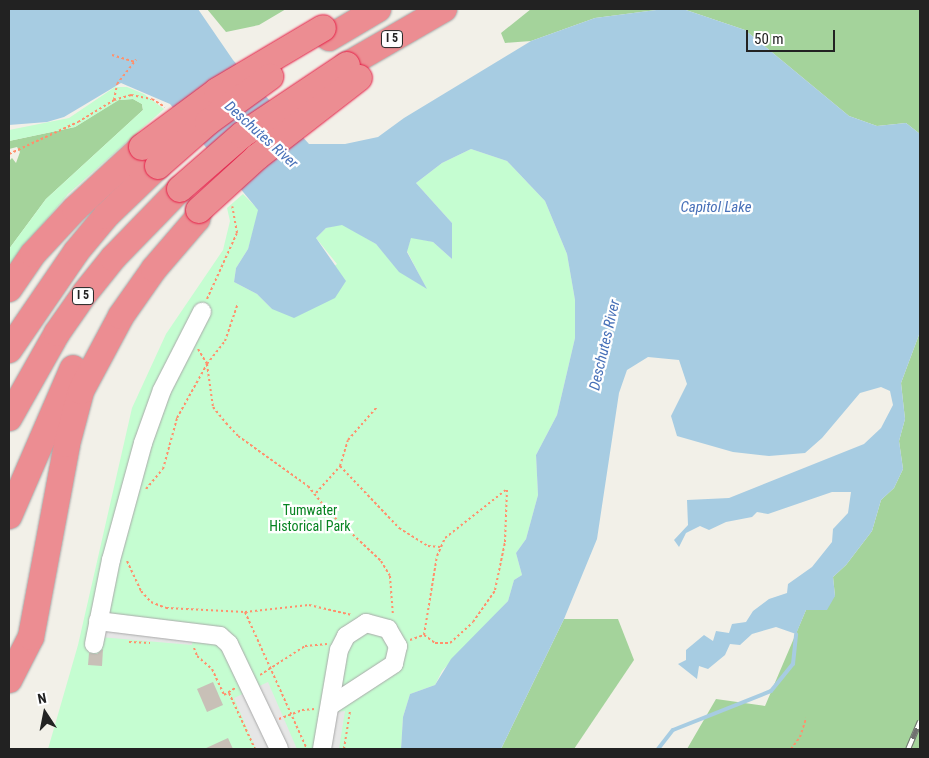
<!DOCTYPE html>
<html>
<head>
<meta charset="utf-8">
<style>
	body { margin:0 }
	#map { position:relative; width:929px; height:758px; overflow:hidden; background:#f2f0e8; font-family:"Roboto Condensed",sans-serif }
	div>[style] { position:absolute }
	.forest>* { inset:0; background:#a4d39b }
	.park>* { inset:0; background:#c5fdd1 }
	.parking>* { inset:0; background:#e6e6e6 }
	.water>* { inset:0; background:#a7cce2 }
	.stream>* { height:4px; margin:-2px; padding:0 2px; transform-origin:2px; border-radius:2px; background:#a7cce2 }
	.building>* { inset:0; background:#c8c0b7 }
	.path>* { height:2px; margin-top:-1px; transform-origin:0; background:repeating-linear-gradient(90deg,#ff906c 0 2.5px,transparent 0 5px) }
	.roads { filter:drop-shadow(0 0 1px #a9a9a9) drop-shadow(0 0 1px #a9a9a9) }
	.minor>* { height:18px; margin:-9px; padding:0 9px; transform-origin:9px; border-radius:9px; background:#fff }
	.highway>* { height:26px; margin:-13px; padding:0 13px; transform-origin:13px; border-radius:13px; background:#ec8d92 }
	.rail>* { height:5.5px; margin-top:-2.75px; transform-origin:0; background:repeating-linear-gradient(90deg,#fff 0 11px,#707070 0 22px); box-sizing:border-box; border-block:1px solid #707070 }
	.bridges { filter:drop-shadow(0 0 1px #e52048) drop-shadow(0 0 1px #e52048) }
	.highway-bridge>* { height:26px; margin:-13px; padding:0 13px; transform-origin:13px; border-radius:13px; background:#ec8d92 }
	span { translate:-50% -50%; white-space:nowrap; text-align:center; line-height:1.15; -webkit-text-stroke:4.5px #fff; paint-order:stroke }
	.shield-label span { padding:1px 4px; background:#fff; border:1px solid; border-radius:4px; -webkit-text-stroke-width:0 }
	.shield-label { font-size:12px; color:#222; font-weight:700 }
	.park-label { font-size:14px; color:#078422 }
	.water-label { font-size:15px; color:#4770b8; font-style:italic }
	.frame { position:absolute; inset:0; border:10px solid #222; pointer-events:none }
	.north { position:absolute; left:20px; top:688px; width:50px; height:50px; -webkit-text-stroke:4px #fff; paint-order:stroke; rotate:349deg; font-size:14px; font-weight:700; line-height:20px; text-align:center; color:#222 }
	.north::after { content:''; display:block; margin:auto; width:18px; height:22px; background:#222; clip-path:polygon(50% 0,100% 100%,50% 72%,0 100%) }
	.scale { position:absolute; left:746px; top:30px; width:89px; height:22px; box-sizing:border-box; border:2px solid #222; border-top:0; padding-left:6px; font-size:15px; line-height:18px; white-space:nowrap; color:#222; -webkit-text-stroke:4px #fff; paint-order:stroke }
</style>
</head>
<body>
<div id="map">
	<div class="forest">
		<div style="clip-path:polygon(207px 9px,286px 9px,259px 25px,226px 32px)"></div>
		<div style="clip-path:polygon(531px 9px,664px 9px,595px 18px,531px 41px,505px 43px,501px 33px)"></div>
		<div style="clip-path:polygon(683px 9px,920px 9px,920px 134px,906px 123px,877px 126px,849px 116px,745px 30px)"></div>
		<div style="clip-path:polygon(133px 99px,142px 104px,143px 110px,46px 199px,9px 249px,9px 161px,12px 158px,16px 163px,20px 152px,17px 147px,9px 149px,9px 141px,75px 127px,118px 100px)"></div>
		<div style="clip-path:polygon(920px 332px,920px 749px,687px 749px,716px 699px,765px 706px,806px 610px,835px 596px,833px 577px,846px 565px,872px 531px,881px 500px,894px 488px,903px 469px,899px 441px,905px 419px,901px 383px)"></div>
		<div style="clip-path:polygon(564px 619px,618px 619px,634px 660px,574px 749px,501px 749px)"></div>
	</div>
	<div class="park">
		<div style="clip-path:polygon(115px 87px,127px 87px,144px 94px,164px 109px,68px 194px,9px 265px,9px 249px,46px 199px,143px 110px,142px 104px,133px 99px,119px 100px,75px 127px,9px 141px,9px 130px,69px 118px)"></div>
		<div style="clip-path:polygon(471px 149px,507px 161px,545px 201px,567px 254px,575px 300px,575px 338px,557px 415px,536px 455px,538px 495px,526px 539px,516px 553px,522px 575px,514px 580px,508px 601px,442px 671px,435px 685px,410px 694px,403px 717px,401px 749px,48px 749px,78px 645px,132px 408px,166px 334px,223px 250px,230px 221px,227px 208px,243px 194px,259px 210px,248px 249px,236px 268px,234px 282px,257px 294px,272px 309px,337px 264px,316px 238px,326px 228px,342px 224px,376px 244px,399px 271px,426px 288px,407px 251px,411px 237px,433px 242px,452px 259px,452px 223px,416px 183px,442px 163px)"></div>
	</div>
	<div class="parking">
		<div style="clip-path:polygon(103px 622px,193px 631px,192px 645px,100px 637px)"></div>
		<div style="clip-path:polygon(268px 682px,297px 749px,256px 749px,234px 698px)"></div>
		<div style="clip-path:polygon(345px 711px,339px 749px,328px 749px,334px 712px)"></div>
	</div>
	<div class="water">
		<div style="clip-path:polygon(9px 9px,198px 9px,233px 60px,309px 144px,345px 144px,378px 137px,404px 118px,531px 41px,595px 18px,664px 9px,683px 9px,745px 30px,849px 116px,877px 126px,906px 123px,920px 134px,920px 332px,901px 383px,905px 419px,899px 441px,903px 469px,894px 488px,881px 500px,872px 531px,846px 565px,833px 577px,835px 596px,827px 610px,806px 610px,796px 634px,776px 627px,752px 634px,740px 645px,730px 644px,725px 655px,708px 669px,699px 666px,697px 679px,678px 664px,686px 660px,686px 650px,704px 635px,713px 641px,716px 631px,729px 633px,732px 624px,746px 622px,753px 611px,769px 599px,787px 593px,788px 584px,812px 567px,832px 542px,833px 529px,848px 513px,851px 492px,832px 492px,768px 514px,757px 512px,752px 517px,726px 522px,709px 530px,700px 526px,686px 533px,679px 547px,674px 540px,688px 525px,687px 500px,729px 498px,864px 444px,881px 428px,893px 405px,890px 391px,881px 387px,860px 393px,822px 438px,805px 453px,769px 456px,733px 452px,677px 436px,671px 416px,687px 384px,679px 360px,648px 357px,627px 370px,619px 393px,597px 539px,564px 619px,501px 749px,401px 749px,403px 717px,410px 694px,435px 685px,451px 659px,508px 601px,514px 580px,522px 575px,516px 553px,526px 539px,538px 495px,536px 455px,557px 415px,575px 338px,575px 300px,567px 254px,545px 201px,507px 161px,471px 149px,442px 163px,416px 183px,452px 223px,452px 259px,433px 242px,411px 238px,407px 252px,427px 289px,399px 272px,376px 244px,342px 225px,326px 228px,316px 238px,346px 281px,335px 298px,294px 318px,272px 309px,257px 294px,234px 282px,236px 268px,248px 249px,258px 210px,170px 104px,121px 83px,64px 117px,47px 122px,9px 125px)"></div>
	</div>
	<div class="stream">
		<div style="left:658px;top:749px;width:24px;rotate:-52deg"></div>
		<div style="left:673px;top:730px;width:105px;rotate:-21.7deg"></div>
		<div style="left:771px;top:691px;width:35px;rotate:-51deg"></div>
		<div style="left:793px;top:664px;width:30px;rotate:-84deg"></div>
	</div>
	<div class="building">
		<div style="clip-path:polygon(103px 649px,102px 666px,88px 665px,89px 653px,97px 654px)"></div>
		<div style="clip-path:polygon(213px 682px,223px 705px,207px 712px,197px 689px)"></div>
		<div style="clip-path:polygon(228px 738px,233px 749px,204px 749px)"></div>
	</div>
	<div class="path">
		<div style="left:112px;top:55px;width:24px;rotate:17deg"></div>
		<div style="left:114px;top:100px;width:16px;rotate:-79deg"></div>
		<div style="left:117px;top:84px;width:31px;rotate:-52deg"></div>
		<div style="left:9px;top:154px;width:76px;rotate:-24.9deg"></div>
		<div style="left:78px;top:122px;width:42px;rotate:-31.4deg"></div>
		<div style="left:114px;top:100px;width:18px;rotate:-16deg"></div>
		<div style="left:131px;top:95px;width:21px;rotate:11deg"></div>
		<div style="left:152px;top:99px;width:15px;rotate:32deg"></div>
		<div style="left:207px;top:299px;width:72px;rotate:-65.6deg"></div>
		<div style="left:237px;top:233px;width:27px;rotate:-100deg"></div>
		<div style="left:198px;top:349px;width:17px;rotate:59deg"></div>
		<div style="left:207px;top:364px;width:43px;rotate:82.1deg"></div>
		<div style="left:213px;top:407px;width:21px;rotate:51deg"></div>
		<div style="left:226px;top:423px;width:18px;rotate:47deg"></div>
		<div style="left:238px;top:436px;width:86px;rotate:35.5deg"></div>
		<div style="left:308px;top:486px;width:36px;rotate:51deg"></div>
		<div style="left:331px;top:514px;width:69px;rotate:43.2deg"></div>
		<div style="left:381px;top:561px;width:17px;rotate:59deg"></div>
		<div style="left:390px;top:576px;width:40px;rotate:85.7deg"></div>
		<div style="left:340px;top:466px;width:86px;rotate:46.4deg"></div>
		<div style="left:399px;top:528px;width:34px;rotate:32deg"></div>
		<div style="left:428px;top:546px;width:12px;rotate:5deg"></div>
		<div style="left:146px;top:489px;width:26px;rotate:-50deg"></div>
		<div style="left:163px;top:469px;width:53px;rotate:-74.6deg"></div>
		<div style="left:177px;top:418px;width:62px;rotate:-60.9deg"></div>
		<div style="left:207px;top:364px;width:29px;rotate:-52deg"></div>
		<div style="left:225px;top:341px;width:40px;rotate:-71.1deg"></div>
		<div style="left:316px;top:493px;width:36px;rotate:-48deg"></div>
		<div style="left:340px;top:466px;width:27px;rotate:-73deg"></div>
		<div style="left:348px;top:440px;width:44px;rotate:-48.7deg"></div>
		<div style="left:127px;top:561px;width:33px;rotate:65deg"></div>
		<div style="left:141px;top:591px;width:15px;rotate:48deg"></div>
		<div style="left:151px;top:602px;width:16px;rotate:22deg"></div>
		<div style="left:166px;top:608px;width:79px;rotate:2.9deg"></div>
		<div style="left:245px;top:612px;width:64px;rotate:-6.2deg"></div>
		<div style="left:309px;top:605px;width:44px;rotate:13.1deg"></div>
		<div style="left:245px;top:612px;width:148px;rotate:65.7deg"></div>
		<div style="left:424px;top:635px;width:14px;rotate:36deg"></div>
		<div style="left:435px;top:643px;width:15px"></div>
		<div style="left:450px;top:643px;width:31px;rotate:-42deg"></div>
		<div style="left:473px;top:622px;width:39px;rotate:-55deg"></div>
		<div style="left:495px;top:590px;width:49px;rotate:-78.2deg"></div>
		<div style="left:505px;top:542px;width:53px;rotate:-87.8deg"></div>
		<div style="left:410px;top:640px;width:15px;rotate:-20deg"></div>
		<div style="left:424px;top:635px;width:80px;rotate:-80.7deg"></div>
		<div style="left:437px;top:556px;width:20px;rotate:-66deg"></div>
		<div style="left:445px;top:538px;width:79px;rotate:-38.3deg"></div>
		<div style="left:129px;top:642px;width:21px;rotate:3deg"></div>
		<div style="left:194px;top:648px;width:9px;rotate:69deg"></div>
		<div style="left:197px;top:656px;width:20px;rotate:41deg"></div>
		<div style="left:212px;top:669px;width:29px;rotate:65deg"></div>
		<div style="left:224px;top:695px;width:13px;rotate:-32deg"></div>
		<div style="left:260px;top:675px;width:54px;rotate:-32.8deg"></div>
		<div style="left:305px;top:646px;width:22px;rotate:-5deg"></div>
		<div style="left:229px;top:693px;width:62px;rotate:65.1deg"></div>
		<div style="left:279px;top:719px;width:25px;rotate:-21deg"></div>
		<div style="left:302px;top:710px;width:13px;rotate:-4deg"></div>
		<div style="left:344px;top:749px;width:38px;rotate:-81deg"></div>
		<div style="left:791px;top:749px;width:15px;rotate:-53deg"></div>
		<div style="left:800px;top:737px;width:20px;rotate:-72deg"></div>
	</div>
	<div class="roads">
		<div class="minor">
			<div style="left:98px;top:621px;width:123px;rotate:7deg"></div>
			<div style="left:220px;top:636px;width:12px;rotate:42deg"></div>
			<div style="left:229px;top:644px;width:116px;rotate:64.5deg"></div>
			<div style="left:94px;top:644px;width:86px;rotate:-78.6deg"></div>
			<div style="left:111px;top:560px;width:121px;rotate:-74.7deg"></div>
			<div style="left:143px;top:443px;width:56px;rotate:-70.3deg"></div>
			<div style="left:162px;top:390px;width:88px;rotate:-62.9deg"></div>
			<div style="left:322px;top:749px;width:100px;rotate:-80.3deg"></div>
			<div style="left:339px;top:650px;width:16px;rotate:-63deg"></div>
			<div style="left:346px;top:636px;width:24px;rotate:-33deg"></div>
			<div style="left:366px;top:623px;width:23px;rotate:15deg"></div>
			<div style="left:388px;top:629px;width:20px;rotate:60deg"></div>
			<div style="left:398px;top:646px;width:18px;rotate:103deg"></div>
			<div style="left:394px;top:664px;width:75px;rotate:146.9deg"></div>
		</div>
		<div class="highway">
			<div style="left:329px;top:38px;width:57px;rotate:-30.6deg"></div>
			<div style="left:347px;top:65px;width:112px;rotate:-30deg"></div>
			<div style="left:9px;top:289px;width:42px;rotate:-55.6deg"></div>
			<div style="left:33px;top:254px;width:62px;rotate:-47deg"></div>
			<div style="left:75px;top:209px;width:91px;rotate:-42.8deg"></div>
			<div style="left:9px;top:350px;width:119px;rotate:-55.6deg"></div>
			<div style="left:76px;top:252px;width:47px;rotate:-50.2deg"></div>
			<div style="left:106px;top:216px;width:72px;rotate:-43.9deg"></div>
			<div style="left:9px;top:418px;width:98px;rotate:-60.5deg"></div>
			<div style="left:57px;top:333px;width:49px;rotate:-55deg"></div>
			<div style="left:85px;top:293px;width:45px;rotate:-51.3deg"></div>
			<div style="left:113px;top:258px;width:96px;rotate:-45.8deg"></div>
			<div style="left:9px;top:516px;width:161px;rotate:-66.6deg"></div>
			<div style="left:9px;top:680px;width:48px;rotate:-62.9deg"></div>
			<div style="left:31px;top:637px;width:196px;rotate:-79.4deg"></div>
			<div style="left:67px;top:444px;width:55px;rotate:-75.2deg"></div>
			<div style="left:81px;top:391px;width:85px;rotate:-61.9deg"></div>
			<div style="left:121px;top:316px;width:57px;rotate:-54.9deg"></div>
			<div style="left:154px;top:269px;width:66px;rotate:-49.3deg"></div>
			<div style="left:197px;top:219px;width:9px;rotate:-77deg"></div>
		</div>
	</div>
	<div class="rail">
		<div style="left:908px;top:749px;width:30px;rotate:-67deg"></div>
	</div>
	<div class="bridges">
		<div class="highway-bridge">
			<div style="left:142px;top:147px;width:94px;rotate:-36.7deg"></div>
			<div style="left:217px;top:91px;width:123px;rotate:-30.7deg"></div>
			<div style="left:158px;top:166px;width:67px;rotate:-41.3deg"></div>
			<div style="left:208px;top:122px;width:77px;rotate:-36deg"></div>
			<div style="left:180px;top:189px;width:82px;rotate:-41.1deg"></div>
			<div style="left:242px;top:135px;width:126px;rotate:-33.7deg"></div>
			<div style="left:199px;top:210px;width:79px;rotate:-42.4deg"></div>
			<div style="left:257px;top:157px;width:129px;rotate:-37.8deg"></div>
		</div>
	</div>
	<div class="shield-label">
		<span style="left:392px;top:39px">I 5</span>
		<span style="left:83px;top:296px">I 5</span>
	</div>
	<div class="park-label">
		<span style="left:310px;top:518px">Tumwater<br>Historical Park</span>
	</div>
	<div class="water-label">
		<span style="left:261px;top:135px;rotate:42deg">Deschutes River</span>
		<span style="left:716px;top:208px">Capitol Lake</span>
		<span style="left:605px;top:345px;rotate:-77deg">Deschutes River</span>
	</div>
	<div class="frame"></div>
	<div class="north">N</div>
	<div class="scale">50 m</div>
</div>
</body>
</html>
